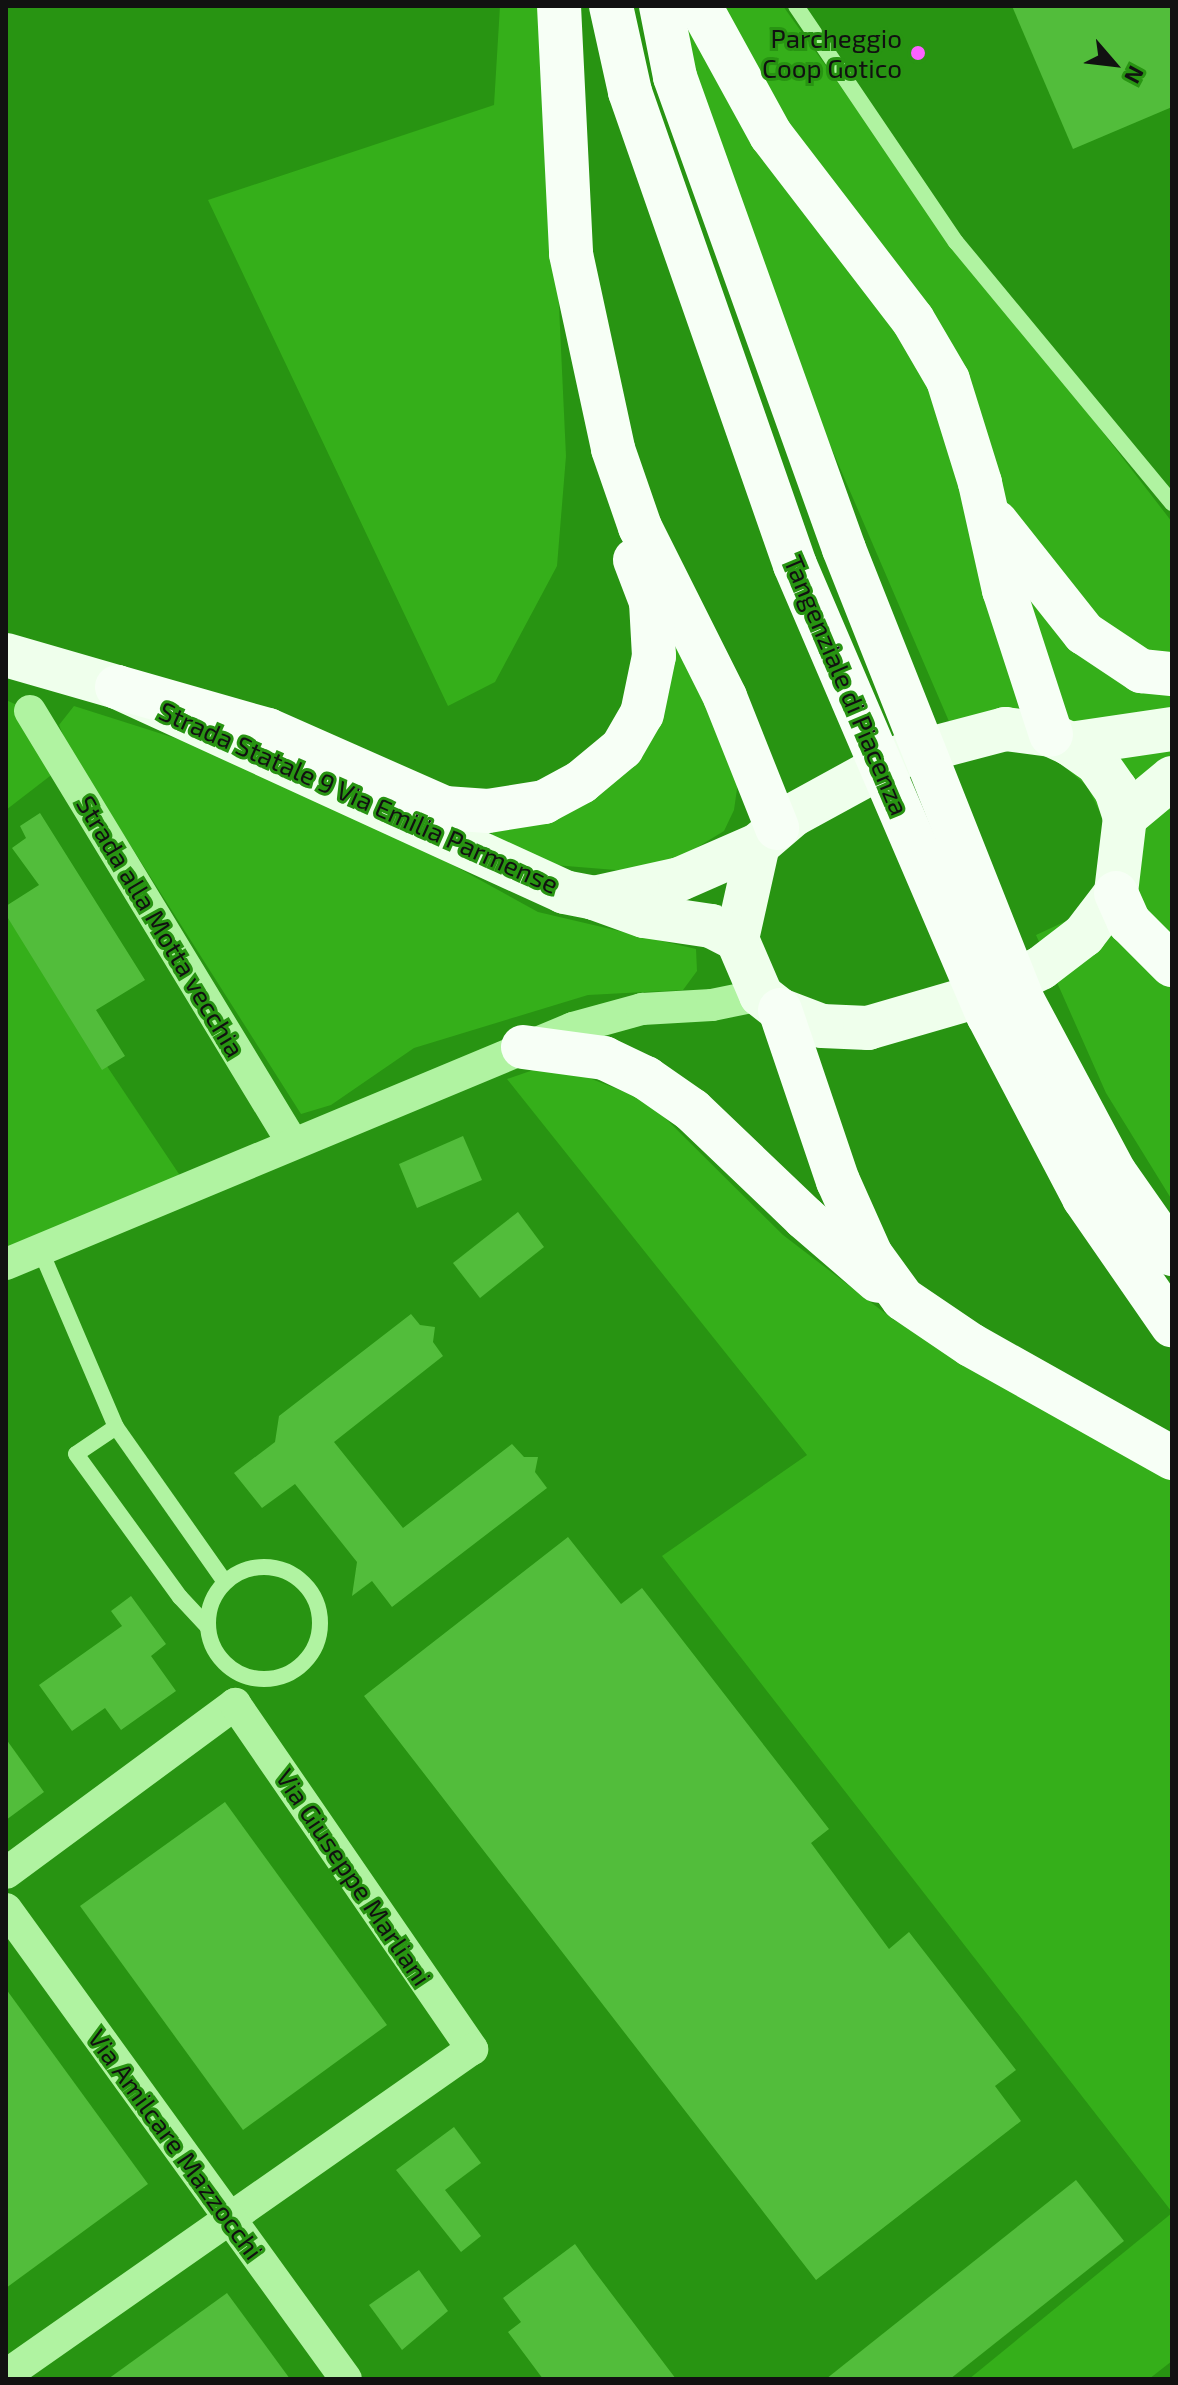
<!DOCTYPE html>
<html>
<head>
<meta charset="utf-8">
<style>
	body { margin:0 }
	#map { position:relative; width:1178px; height:2385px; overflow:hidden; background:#289412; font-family:"Exo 2",sans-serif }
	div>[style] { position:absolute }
	.green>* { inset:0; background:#35af1a }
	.building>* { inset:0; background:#52bd3b }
	.service>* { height:16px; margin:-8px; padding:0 8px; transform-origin:8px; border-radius:8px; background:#b0f3a1 }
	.service>.ring { margin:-8px; padding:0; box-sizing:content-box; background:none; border:16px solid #b0f3a1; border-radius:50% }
	.minor>* { height:32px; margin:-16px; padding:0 16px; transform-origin:16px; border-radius:16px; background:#b0f3a1 }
	.primary>* { height:44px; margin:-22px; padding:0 22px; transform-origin:22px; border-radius:22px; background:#efffec }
	.trunk>* { height:44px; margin:-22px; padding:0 22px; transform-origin:22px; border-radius:22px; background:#f7fff6 }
	.trunk-bridge>* { height:44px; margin:-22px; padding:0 22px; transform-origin:22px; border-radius:22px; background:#f7fff6 }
	.dots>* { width:22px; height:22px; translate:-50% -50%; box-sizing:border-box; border:4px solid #289412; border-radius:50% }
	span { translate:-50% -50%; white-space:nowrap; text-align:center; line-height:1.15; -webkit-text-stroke:6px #289412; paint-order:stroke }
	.poi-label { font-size:26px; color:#111 }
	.right { translate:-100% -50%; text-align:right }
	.street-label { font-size:26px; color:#111 }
	.frame { position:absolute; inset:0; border:8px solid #111; pointer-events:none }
	.north { position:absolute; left:1074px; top:24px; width:80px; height:80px; -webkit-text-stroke:6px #289412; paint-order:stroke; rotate:118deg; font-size:22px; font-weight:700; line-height:32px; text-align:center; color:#111 }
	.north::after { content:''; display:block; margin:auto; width:28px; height:36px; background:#111; clip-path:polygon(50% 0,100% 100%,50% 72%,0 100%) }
</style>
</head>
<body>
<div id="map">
	<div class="green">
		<div style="clip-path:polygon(500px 6px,545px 6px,566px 456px,557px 566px,495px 682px,448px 706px,208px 200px,494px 105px)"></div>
		<div style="clip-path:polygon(679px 6px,783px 6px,894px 161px,1172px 522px,1172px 1200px,1106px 1093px,1036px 935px,1079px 915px,1103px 876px,1105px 822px,1087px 786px,1051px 755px,994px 750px,966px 761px,714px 175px)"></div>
		<div style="clip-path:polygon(675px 640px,739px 775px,734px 810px,724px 831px,683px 856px,628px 871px,554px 865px,492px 836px,492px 828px,660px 720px,669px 692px)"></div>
		<div style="clip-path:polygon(6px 700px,30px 711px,63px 766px,6px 810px)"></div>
		<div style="clip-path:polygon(74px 706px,203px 747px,411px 842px,538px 912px,696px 949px,697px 971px,683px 990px,588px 995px,414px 1048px,331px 1105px,301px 1114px,68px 747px,59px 725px)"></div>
		<div style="clip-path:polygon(6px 915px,187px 1186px,6px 1254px)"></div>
		<div style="clip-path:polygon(539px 1068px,584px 1076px,648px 1101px,783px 1235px,894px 1320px,1172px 1479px,1172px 2212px,662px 1556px,807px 1455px,507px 1079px)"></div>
		<div style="clip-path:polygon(1172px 2213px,1172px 2361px,1149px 2379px,969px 2379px)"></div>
	</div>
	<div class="building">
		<div style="clip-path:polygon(1012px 6px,1172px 6px,1172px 107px,1073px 149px)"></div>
		<div style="clip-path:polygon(40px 813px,145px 980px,96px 1010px,125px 1056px,102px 1070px,6px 915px,6px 906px,39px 885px,12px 848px,26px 838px,20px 826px)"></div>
		<div style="clip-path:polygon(463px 1136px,482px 1180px,417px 1208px,399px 1164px)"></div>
		<div style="clip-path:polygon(518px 1212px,544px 1247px,480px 1298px,453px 1263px)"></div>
		<div style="clip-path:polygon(411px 1314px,420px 1325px,435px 1327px,433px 1342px,443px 1356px,334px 1442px,403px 1528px,512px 1444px,524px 1457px,538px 1457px,535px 1472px,547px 1488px,392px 1607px,372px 1581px,352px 1596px,357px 1562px,295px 1484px,262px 1508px,234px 1473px,275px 1442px,279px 1416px)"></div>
		<div style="clip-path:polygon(568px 1537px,621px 1604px,642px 1588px,829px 1829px,811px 1843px,889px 1949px,909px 1932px,1016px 2070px,995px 2086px,1021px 2121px,816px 2280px,364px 1696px)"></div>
		<div style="clip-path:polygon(131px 1596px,166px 1644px,151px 1656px,176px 1691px,121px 1730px,105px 1708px,72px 1731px,39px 1685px,122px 1626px,111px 1611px)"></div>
		<div style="clip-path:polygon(6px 1739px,44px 1792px,6px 1820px)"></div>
		<div style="clip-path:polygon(225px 1802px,387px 2025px,243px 2130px,80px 1906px)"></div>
		<div style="clip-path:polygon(6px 1989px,148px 2184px,6px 2288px)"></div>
		<div style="clip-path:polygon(454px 2127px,481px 2163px,445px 2190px,481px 2236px,461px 2252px,396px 2170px)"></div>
		<div style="clip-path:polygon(1076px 2180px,1124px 2241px,950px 2379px,826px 2379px)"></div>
		<div style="clip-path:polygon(575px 2244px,592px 2268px,676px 2379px,543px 2379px,508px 2332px,521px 2322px,503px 2298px)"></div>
		<div style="clip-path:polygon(419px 2270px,448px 2311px,402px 2350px,369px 2305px)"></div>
		<div style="clip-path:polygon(227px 2293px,290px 2379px,108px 2379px)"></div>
	</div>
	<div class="service">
		<div style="left:796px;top:6px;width:285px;rotate:55.9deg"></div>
		<div style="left:956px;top:242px;width:339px;rotate:50.4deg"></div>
		<div style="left:40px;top:1249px;width:194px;rotate:66.9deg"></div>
		<div style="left:116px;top:1427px;width:189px;rotate:54.9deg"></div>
		<div style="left:116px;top:1427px;width:48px;rotate:146deg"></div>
		<div style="left:76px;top:1454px;width:177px;rotate:54deg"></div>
		<div style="left:180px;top:1597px;width:40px;rotate:47deg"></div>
		<div class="ring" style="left:208px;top:1567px;width:96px;height:96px"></div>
	</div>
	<div class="minor">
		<div style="left:30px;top:711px;width:504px;rotate:58.71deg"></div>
		<div style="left:6px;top:1264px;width:614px;rotate:-22.6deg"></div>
		<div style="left:573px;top:1028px;width:72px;rotate:-15.4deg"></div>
		<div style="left:642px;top:1009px;width:70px;rotate:-3.3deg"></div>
		<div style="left:712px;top:1005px;width:50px;rotate:-11.5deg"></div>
		<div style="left:6px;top:1873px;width:285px;rotate:-36.4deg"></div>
		<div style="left:235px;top:1704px;width:419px;rotate:55.5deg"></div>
		<div style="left:472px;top:2049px;width:569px;rotate:145.02deg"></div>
		<div style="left:6px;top:1909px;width:580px;rotate:54.12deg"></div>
	</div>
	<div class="primary">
		<div style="left:6px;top:655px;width:116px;rotate:16.1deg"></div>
		<div style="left:117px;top:687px;width:492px;rotate:24.6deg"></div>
		<div style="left:564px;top:892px;width:31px;rotate:11deg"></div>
		<div style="left:594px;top:898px;width:88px;rotate:-12.5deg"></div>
		<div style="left:680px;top:879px;width:85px;rotate:-23.6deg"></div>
		<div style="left:1005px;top:729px;width:46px;rotate:7.4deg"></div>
		<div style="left:1051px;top:735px;width:21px;rotate:25deg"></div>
		<div style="left:1070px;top:744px;width:33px;rotate:35deg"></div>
		<div style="left:1097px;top:763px;width:33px;rotate:55deg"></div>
		<div style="left:1116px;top:790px;width:28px;rotate:72deg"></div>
		<div style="left:1125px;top:817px;width:77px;rotate:96.8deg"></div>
		<div style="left:1116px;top:893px;width:53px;rotate:127.3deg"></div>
		<div style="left:1084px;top:935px;width:54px;rotate:142.5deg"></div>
		<div style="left:1041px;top:968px;width:55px;rotate:153.9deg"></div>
		<div style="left:992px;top:992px;width:129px;rotate:163.8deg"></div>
		<div style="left:868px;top:1028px;width:46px;rotate:-177.5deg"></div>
		<div style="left:822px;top:1026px;width:45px;rotate:-159.1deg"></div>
		<div style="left:780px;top:1010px;width:24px;rotate:-142deg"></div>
		<div style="left:761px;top:995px;width:61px;rotate:-113.2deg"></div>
		<div style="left:737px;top:939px;width:96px;rotate:-77.4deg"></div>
		<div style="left:758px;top:845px;width:46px;rotate:-40.6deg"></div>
		<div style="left:793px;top:815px;width:121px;rotate:-28.7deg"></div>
		<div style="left:899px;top:757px;width:110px;rotate:-14.8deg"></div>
		<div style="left:1070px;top:744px;width:103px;rotate:-8.4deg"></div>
		<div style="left:1125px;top:817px;width:61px;rotate:-39.7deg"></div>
		<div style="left:594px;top:898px;width:53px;rotate:19.8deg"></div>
		<div style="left:644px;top:916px;width:68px;rotate:8.5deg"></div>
		<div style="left:711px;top:926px;width:29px;rotate:27deg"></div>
	</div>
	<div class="trunk">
		<div style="left:559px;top:6px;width:248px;rotate:87.2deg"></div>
		<div style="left:571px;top:254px;width:199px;rotate:77.8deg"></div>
		<div style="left:613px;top:449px;width:83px;rotate:70.9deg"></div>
		<div style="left:640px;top:527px;width:190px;rotate:63.4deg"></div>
		<div style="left:725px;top:697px;width:141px;rotate:68.3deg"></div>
		<div style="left:611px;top:6px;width:88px;rotate:77.5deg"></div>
		<div style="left:661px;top:6px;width:72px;rotate:78.8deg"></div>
		<div style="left:700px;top:6px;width:147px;rotate:61.2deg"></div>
		<div style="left:771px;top:135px;width:233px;rotate:52.5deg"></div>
		<div style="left:913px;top:320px;width:69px;rotate:59.7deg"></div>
		<div style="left:948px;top:380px;width:108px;rotate:72.7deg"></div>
		<div style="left:980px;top:483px;width:110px;rotate:77.4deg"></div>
		<div style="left:1004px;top:590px;width:152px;rotate:72deg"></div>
		<div style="left:996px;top:522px;width:142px;rotate:51.6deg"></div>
		<div style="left:1084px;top:633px;width:69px;rotate:33.7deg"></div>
		<div style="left:1141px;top:671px;width:31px;rotate:6deg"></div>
		<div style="left:117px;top:687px;width:157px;rotate:15.9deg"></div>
		<div style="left:268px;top:730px;width:193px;rotate:23.8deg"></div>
		<div style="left:445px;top:808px;width:43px;rotate:4deg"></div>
		<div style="left:488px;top:811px;width:57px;rotate:-9.1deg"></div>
		<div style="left:544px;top:802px;width:42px;rotate:-28.4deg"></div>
		<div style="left:581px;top:782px;width:53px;rotate:-39.7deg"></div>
		<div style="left:622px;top:748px;width:39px;rotate:-60deg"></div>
		<div style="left:642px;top:714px;width:59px;rotate:-78.3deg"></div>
		<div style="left:654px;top:656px;width:54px;rotate:-93.2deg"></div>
		<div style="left:651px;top:602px;width:45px;rotate:-110.9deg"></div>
		<div style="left:1116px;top:893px;width:32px;rotate:66deg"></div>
		<div style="left:1129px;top:922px;width:61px;rotate:45deg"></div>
		<div style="left:780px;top:1010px;width:181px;rotate:71.3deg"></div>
		<div style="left:838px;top:1181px;width:81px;rotate:66deg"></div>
		<div style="left:871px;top:1255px;width:54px;rotate:54deg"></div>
		<div style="left:903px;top:1299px;width:82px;rotate:34.1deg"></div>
		<div style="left:971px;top:1345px;width:231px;rotate:29.3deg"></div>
		<div style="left:523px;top:1047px;width:82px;rotate:7.7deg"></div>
		<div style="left:604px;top:1058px;width:47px;rotate:25.5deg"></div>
		<div style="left:646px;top:1078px;width:56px;rotate:34.8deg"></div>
		<div style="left:692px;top:1110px;width:156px;rotate:43.7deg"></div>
		<div style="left:805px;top:1218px;width:96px;rotate:40.8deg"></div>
	</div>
	<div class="trunk-bridge">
		<div style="left:675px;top:77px;width:501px;rotate:70.3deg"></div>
		<div style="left:844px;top:549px;width:484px;rotate:68.4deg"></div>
		<div style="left:1022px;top:999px;width:197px;rotate:61.9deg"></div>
		<div style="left:1115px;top:1173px;width:99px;rotate:54.9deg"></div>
		<div style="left:630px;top:92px;width:501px;rotate:70.77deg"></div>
		<div style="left:795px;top:565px;width:490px;rotate:66.8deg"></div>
		<div style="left:988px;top:1015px;width:207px;rotate:62.3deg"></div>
		<div style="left:1084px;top:1198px;width:155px;rotate:55.3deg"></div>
	</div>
	<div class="dots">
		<div style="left:918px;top:53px;background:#fb62ff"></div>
	</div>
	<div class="poi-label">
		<span class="right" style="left:902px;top:53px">Parcheggio<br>Coop Gotico</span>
	</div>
	<div class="street-label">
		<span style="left:847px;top:685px;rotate:67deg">Tangenziale di Piacenza</span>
		<span style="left:359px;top:797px;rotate:24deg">Strada Statale 9 Via Emilia Parmense</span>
		<span style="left:161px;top:926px;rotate:59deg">Strada alla Motta vecchia</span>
		<span style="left:354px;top:1877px;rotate:56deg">Via Giuseppe Marliani</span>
		<span style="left:176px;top:2144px;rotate:54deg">Via Amilcare Mazzocchi</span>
	</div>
	<div class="frame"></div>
	<div class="north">N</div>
</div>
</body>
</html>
